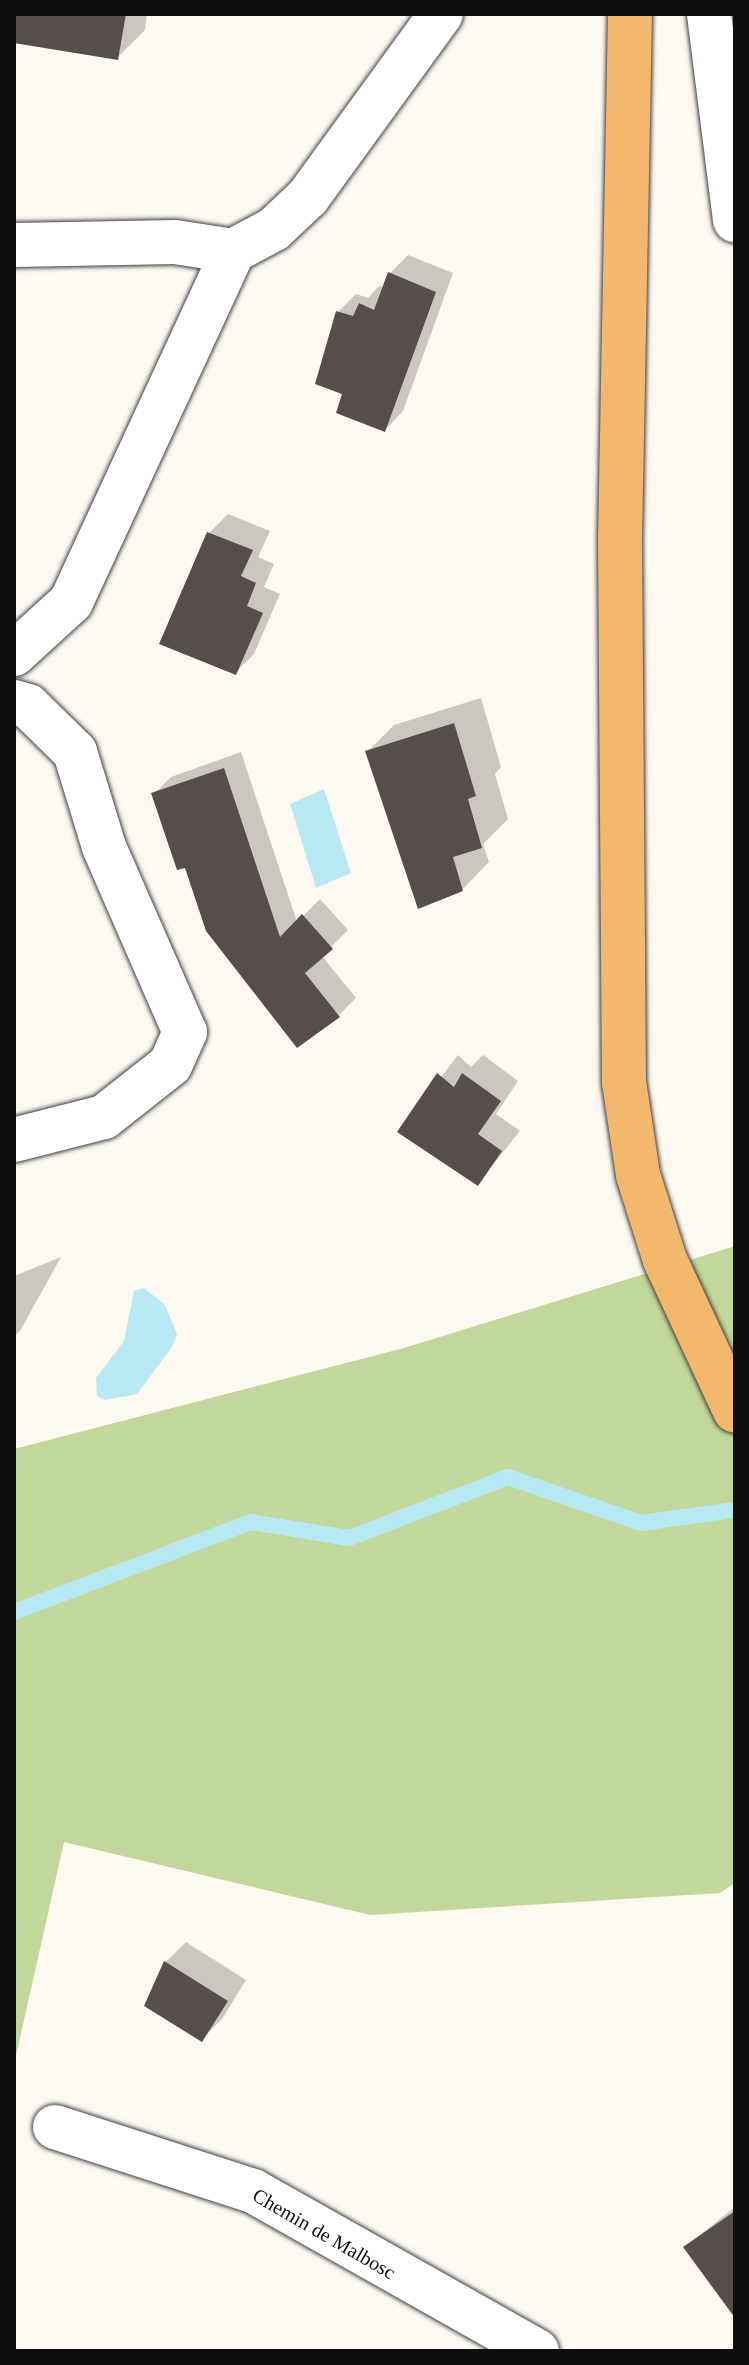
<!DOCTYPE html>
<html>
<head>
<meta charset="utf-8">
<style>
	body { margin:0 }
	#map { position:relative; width:749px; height:2365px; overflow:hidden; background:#fef9f0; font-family:Georgia,serif }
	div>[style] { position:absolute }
	.forest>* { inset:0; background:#c2d89a }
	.water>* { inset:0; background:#b7e9f4 }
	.shadow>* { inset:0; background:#0003 }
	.stream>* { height:16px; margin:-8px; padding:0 8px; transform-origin:8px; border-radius:8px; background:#b7e9f4 }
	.building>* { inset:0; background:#574d4b }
	.roads { filter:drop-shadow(0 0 2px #414141) drop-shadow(0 0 2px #414141) }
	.minor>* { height:44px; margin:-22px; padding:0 22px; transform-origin:22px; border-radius:22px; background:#fff }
	.major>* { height:44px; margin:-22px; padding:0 22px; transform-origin:22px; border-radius:22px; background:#f3b86b }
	span { translate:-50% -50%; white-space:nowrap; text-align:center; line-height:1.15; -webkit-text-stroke:8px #fff; paint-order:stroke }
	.street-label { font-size:20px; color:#0e0e0e }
	.frame { position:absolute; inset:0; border:16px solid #0e0e0e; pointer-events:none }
</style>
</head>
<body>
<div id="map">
	<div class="forest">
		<div style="clip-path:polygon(735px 1246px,735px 1883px,720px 1893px,370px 1915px,64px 1842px,14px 2065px,14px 1449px,404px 1348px)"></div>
	</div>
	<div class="water">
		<div style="clip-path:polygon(324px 789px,351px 873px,316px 888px,290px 804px)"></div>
		<div style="clip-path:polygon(144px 1288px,165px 1305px,177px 1334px,172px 1347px,137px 1394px,105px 1400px,97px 1396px,96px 1378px,124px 1341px,134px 1291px)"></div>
	</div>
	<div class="shadow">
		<div style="clip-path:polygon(14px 14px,147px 14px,145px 30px,118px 57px,14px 41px)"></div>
		<div style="clip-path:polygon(408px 255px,453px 273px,403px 411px,385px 430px,345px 393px,338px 312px,356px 294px,368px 298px,379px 286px,384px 288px,390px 273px)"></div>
		<div style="clip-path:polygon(228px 514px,270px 531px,258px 557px,274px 564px,264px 587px,280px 594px,254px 654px,235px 673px,209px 533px)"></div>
		<div style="clip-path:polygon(481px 698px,501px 767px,495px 774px,508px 819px,483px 844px,489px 862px,462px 890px,367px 752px,394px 725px)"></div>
		<div style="clip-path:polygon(241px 752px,297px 922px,320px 899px,348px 930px,322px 956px,356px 998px,339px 1015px,187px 865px,154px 794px,171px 777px)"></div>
		<div style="clip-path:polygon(458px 1055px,471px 1067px,483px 1055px,518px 1081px,496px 1114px,520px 1131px,478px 1183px,400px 1131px)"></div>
		<div style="clip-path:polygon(61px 1257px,20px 1331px,14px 1336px,14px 1276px)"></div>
		<div style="clip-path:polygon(186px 1942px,246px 1980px,222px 2019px,202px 2039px,166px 1962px)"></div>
		<div style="clip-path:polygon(735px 2207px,735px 2315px,685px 2247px)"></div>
	</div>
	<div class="stream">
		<div style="left:14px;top:1612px;width:254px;rotate:-20.8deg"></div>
		<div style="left:251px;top:1522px;width:99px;rotate:9.3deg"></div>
		<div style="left:349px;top:1538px;width:170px;rotate:-21deg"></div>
		<div style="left:508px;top:1477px;width:141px;rotate:19.1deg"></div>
		<div style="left:641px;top:1523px;width:95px;rotate:-7.9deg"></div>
	</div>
	<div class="building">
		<div style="clip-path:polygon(14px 14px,126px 14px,118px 60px,14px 43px)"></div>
		<div style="clip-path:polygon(388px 272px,436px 292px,385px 432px,336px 413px,342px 394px,315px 384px,336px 311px,353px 316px,359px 303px,374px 310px)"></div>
		<div style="clip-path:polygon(207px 532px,253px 550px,241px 576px,256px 583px,247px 606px,263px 613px,236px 675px,159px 644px)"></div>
		<div style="clip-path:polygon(454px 723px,476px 796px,468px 799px,482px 848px,453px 857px,463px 891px,418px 909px,365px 751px)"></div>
		<div style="clip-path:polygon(224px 768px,280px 937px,302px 914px,333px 949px,305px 973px,340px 1017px,297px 1048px,206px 931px,185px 868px,177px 870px,151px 793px)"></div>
		<div style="clip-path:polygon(437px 1073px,454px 1087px,462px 1073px,501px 1101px,478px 1134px,502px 1151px,478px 1186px,397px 1132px)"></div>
		<div style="clip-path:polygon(164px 1961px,228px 2001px,202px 2042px,144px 2006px)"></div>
		<div style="clip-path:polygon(735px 2211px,735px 2318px,683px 2247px)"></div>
	</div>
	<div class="roads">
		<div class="minor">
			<div style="left:709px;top:14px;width:208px;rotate:82.8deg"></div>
			<div style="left:14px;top:245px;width:161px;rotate:-1.1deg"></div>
			<div style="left:175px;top:242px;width:59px;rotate:8.8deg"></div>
			<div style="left:233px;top:251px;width:47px;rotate:-28.2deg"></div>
			<div style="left:274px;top:229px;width:47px;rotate:-43.3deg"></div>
			<div style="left:308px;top:197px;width:226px;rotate:-54deg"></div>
			<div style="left:14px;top:654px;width:77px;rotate:-42.4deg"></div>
			<div style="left:71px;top:602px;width:387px;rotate:-65.2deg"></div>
			<div style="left:14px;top:702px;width:15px;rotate:16deg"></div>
			<div style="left:28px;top:706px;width:66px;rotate:44.4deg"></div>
			<div style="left:75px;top:752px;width:99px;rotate:73deg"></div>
			<div style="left:104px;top:847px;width:202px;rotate:66.4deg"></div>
			<div style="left:185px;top:1032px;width:36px;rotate:114deg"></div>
			<div style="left:170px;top:1065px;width:84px;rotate:141.8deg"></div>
			<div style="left:104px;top:1117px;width:93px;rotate:165.7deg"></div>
			<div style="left:55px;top:2127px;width:208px;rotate:17.9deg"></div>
			<div style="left:253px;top:2191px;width:326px;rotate:29.4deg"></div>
		</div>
		<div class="major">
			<div style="left:630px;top:14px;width:525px;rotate:91.09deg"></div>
			<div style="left:620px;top:539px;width:543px;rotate:89.58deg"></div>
			<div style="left:624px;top:1082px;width:94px;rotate:81.4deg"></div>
			<div style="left:638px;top:1175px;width:89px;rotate:72.4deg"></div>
			<div style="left:665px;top:1260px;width:166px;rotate:65.1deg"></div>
		</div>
	</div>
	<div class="street-label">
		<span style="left:324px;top:2234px;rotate:30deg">Chemin de Malbosc</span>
	</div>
	<div class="frame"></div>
</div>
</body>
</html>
